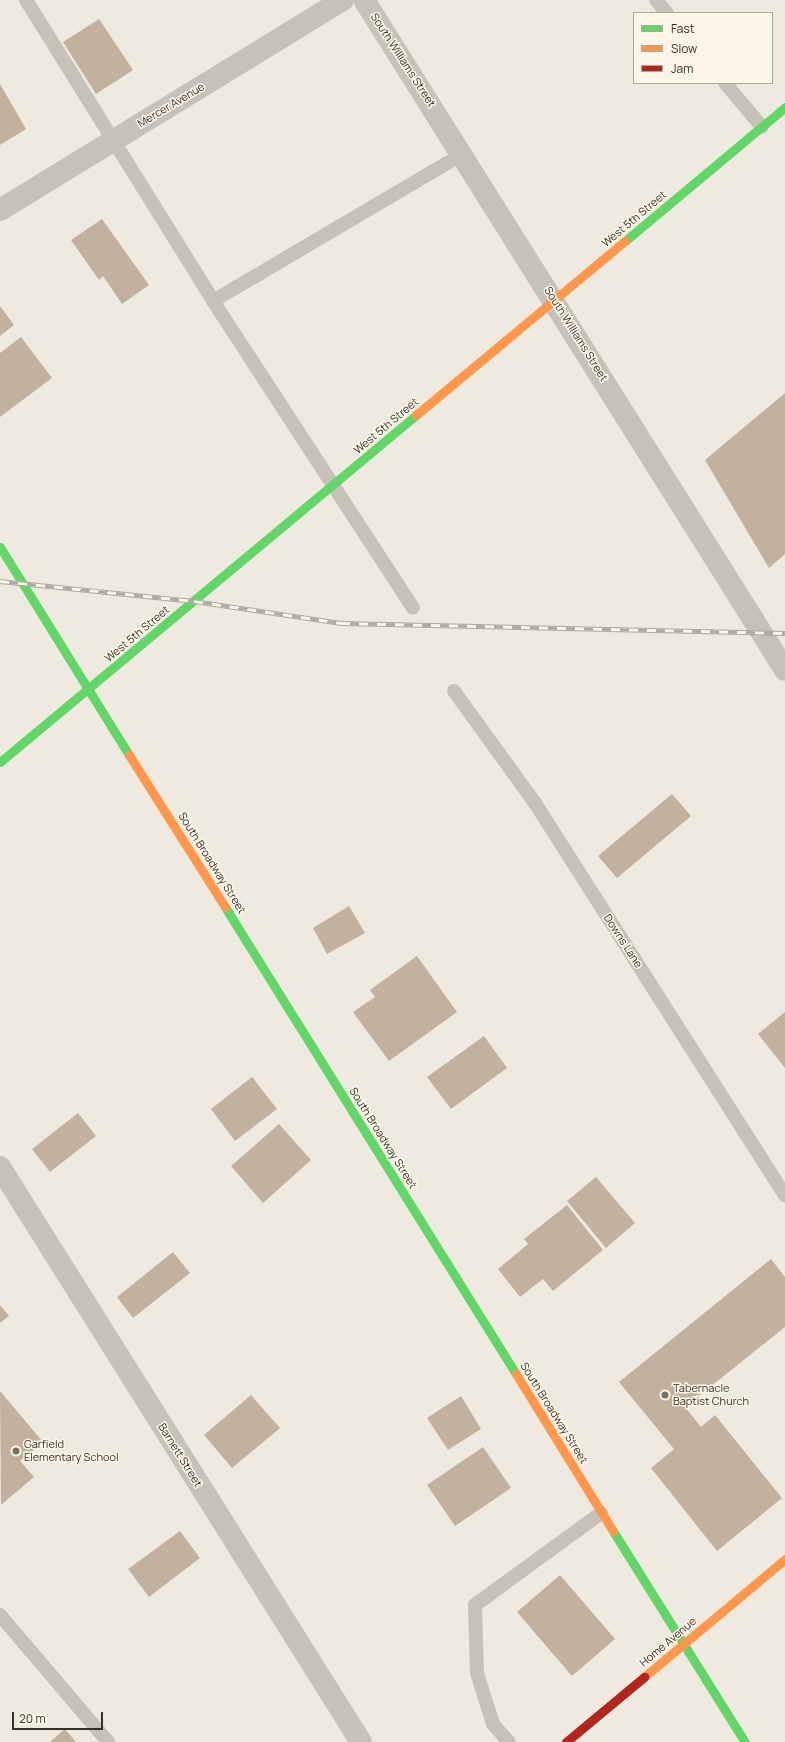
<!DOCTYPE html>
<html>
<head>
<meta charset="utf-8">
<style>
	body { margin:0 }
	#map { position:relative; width:785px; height:1742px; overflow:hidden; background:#eeeae0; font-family:Manrope,sans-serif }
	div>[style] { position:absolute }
	.building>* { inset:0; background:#c3b1a0 }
	.lane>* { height:14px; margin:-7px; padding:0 7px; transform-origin:7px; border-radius:7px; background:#c7c2b9 }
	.street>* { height:22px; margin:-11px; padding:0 11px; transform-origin:11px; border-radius:11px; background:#c7c2b9 }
	.fast>* { height:9px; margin:-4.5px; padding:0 4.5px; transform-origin:4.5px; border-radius:4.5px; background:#63d668 }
	.slow>* { height:9px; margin:-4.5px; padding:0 4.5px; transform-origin:4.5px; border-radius:4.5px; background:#ff974d }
	.jam>* { height:9px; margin:-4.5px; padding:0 4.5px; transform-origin:4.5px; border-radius:4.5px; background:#b3261e }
	.rail>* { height:4.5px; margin-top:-2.25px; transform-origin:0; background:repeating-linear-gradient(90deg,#fbf6e7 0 9px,#aeaaa4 0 18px); box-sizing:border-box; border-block:1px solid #aeaaa4 }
	.dots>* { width:11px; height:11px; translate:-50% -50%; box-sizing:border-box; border:2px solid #fbf6e7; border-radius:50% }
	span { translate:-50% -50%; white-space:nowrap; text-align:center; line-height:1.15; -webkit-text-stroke:3px #fbf6e7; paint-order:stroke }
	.street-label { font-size:11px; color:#383027 }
	.poi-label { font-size:11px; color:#383027 }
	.left { translate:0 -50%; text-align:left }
	.legend { position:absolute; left:633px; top:12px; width:140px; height:72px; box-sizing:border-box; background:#fbf6e7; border:1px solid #ada79a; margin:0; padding:5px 7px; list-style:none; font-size:12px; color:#383027 }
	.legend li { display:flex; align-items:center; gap:8px; height:20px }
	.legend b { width:20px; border:1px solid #ada79a }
	.scale { position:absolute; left:12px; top:1712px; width:91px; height:18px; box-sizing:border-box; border:2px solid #383027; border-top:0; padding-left:5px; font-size:12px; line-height:14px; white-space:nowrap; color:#383027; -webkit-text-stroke:3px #fbf6e7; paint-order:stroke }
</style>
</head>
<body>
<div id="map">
	<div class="building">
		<div style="clip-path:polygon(99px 19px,133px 70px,96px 94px,63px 42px)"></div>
		<div style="clip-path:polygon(0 84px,26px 129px,0 145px)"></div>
		<div style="clip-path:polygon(102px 219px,149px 285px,122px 304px,103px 276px,99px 280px,71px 240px)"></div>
		<div style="clip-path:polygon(0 306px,14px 325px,0 336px)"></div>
		<div style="clip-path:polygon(21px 337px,52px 378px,0 417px,0 353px)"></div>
		<div style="clip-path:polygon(785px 393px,785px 554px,769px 568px,705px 460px)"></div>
		<div style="clip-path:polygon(672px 794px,691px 816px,617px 878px,598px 856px)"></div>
		<div style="clip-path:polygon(349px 906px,365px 933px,327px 954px,313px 928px)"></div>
		<div style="clip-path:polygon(417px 956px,457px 1012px,389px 1061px,353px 1012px,375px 997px,370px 990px)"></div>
		<div style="clip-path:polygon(785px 1012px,785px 1068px,758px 1034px)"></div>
		<div style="clip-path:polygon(484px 1036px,507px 1068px,451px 1109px,427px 1077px)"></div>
		<div style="clip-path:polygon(252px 1077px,277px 1109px,235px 1141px,211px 1109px)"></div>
		<div style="clip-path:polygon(78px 1113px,96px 1136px,50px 1172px,32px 1149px)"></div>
		<div style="clip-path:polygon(279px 1124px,311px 1160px,263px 1203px,231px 1166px)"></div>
		<div style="clip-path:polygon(596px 1177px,635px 1223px,606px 1248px,567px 1201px)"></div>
		<div style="clip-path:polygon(567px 1205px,603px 1250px,553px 1291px,543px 1279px,520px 1297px,498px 1269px,528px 1244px,524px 1239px)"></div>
		<div style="clip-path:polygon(173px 1252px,190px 1273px,133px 1318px,117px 1297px)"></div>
		<div style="clip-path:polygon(771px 1259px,785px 1277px,785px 1327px,685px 1407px,701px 1427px,715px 1415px,782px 1498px,717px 1551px,651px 1468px,674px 1449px,619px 1382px)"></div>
		<div style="clip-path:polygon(0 1305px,9px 1316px,0 1323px)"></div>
		<div style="clip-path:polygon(0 1391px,43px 1442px,20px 1461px,34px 1477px,1px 1505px)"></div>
		<div style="clip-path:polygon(251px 1395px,280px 1428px,232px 1468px,204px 1435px)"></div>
		<div style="clip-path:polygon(461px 1396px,481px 1429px,448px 1450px,427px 1418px)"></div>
		<div style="clip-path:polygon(483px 1447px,511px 1488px,455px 1526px,427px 1485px)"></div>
		<div style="clip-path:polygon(180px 1531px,200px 1558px,149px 1597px,128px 1569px)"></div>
		<div style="clip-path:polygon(560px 1575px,615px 1639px,572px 1676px,517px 1612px)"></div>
		<div style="clip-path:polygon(65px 1729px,76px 1742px,50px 1742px)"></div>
	</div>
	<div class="lane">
		<div style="left:26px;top:0;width:354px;rotate:58.1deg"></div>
		<div style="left:213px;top:301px;width:366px;rotate:56.9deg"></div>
		<div style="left:656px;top:0;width:17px;rotate:50deg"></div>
		<div style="left:725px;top:83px;width:57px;rotate:49.9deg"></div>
		<div style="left:213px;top:301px;width:290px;rotate:-30.5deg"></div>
		<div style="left:454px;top:691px;width:138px;rotate:54.1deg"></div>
		<div style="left:535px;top:803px;width:465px;rotate:57.5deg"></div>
		<div style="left:0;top:1615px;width:167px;rotate:49.6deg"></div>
		<div style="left:509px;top:1742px;width:24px;rotate:-132deg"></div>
		<div style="left:493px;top:1724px;width:53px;rotate:-107.4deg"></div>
		<div style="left:477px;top:1673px;width:68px;rotate:-91.7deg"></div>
		<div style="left:475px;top:1605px;width:156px;rotate:-36.1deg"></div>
	</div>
	<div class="street">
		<div style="left:364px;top:0;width:791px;rotate:57.86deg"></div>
		<div style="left:0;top:210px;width:402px;rotate:-31.5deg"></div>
		<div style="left:0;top:1167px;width:679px;rotate:57.88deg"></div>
	</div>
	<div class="fast">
		<div style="left:625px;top:241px;width:209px;rotate:-39.9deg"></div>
		<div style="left:0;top:547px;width:245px;rotate:58.2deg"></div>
		<div style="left:0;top:762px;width:542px;rotate:-39.83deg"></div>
		<div style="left:225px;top:907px;width:550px;rotate:58.07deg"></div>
		<div style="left:613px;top:1531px;width:249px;rotate:58deg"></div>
	</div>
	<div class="slow">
		<div style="left:416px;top:415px;width:272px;rotate:-39.8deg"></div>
		<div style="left:129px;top:755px;width:180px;rotate:57.7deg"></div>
		<div style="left:516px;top:1374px;width:185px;rotate:58.3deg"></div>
		<div style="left:644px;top:1677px;width:184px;rotate:-39.9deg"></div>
	</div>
	<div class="jam">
		<div style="left:566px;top:1742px;width:102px;rotate:-39.8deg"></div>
	</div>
	<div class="rail">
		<div style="left:0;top:581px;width:195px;rotate:5.9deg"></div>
		<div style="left:194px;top:601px;width:149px;rotate:8.5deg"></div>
		<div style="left:341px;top:623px;width:444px;rotate:1.3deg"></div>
	</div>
	<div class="dots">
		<div style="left:665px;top:1395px;background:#787168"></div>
		<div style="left:16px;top:1451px;background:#787168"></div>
	</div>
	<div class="street-label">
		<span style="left:403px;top:60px;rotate:57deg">South Williams Street</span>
		<span style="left:171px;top:105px;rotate:-31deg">Mercer Avenue</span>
		<span style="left:634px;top:219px;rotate:-40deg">West 5th Street</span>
		<span style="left:576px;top:334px;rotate:58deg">South Williams Street</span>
		<span style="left:386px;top:426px;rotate:-40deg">West 5th Street</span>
		<span style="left:137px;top:634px;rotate:-40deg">West 5th Street</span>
		<span style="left:212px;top:863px;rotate:58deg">South Broadway Street</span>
		<span style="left:623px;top:941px;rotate:57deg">Downs Lane</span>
		<span style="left:383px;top:1138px;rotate:58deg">South Broadway Street</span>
		<span style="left:554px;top:1413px;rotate:58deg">South Broadway Street</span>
		<span style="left:180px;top:1455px;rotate:58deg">Barnett Street</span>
		<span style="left:668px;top:1642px;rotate:-40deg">Home Avenue</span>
	</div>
	<div class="poi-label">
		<span class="left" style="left:673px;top:1395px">Tabernacle<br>Baptist Church</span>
		<span class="left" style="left:24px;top:1451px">Garfield<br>Elementary School</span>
	</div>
	<ul class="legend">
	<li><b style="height:5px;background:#63d668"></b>Fast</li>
	<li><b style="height:5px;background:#ff974d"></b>Slow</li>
	<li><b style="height:5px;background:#b3261e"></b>Jam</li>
	</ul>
	<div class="scale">20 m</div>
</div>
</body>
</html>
